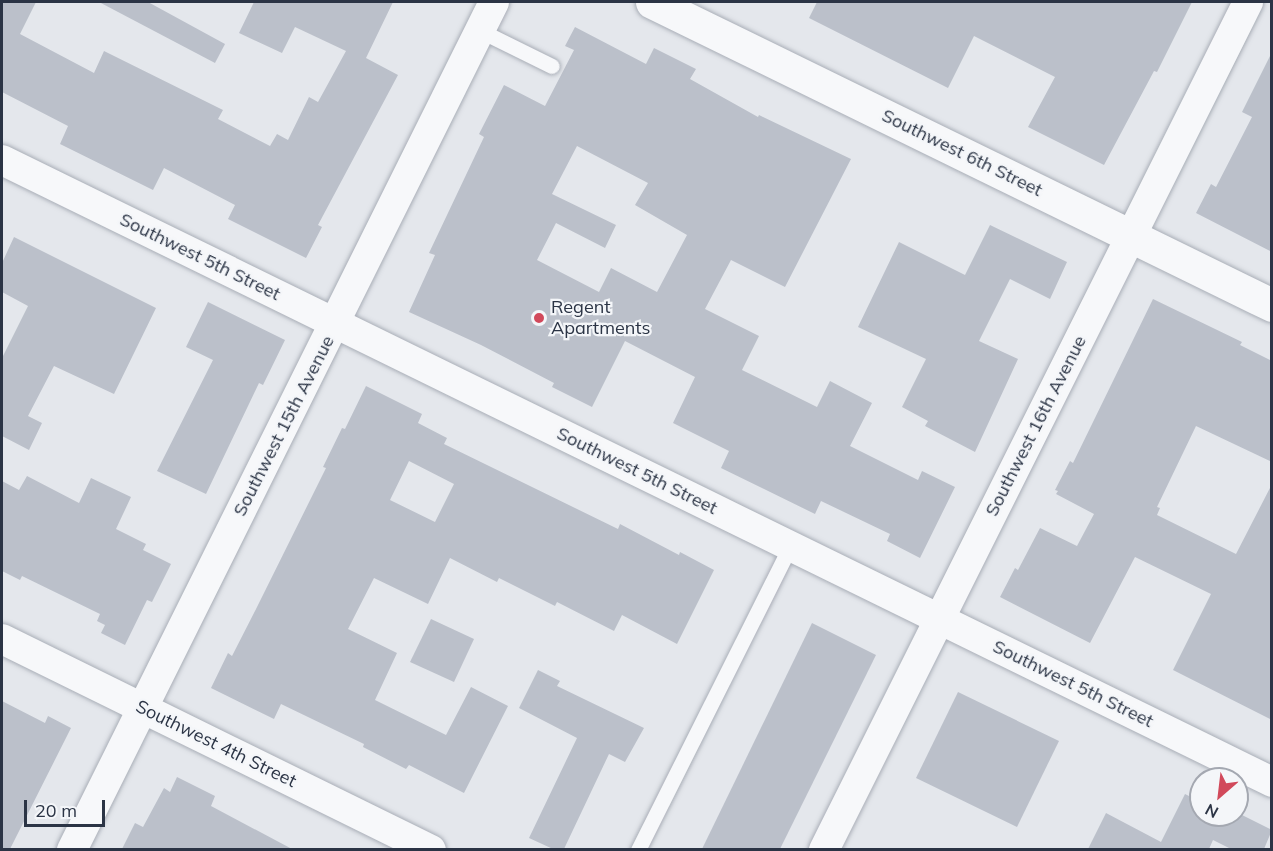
<!DOCTYPE html>
<html>
<head>
<meta charset="utf-8">
<style>
	body { margin:0 }
	#map { position:relative; width:1273px; height:851px; overflow:hidden; background:#e4e7ec; font-family:Mulish,sans-serif }
	div>[style] { position:absolute }
	.building>* { inset:0; background:#bbc0ca }
	.roads { filter:drop-shadow(0 0 2px #a9aeb7) drop-shadow(0 0 2px #a9aeb7) }
	.service>* { height:15px; margin:-7.5px; padding:0 7.5px; transform-origin:7.5px; border-radius:7.5px; background:#f7f8fa }
	.minor>* { height:30px; margin:-15px; padding:0 15px; transform-origin:15px; border-radius:15px; background:#f7f8fa }
	.tertiary>* { height:33px; margin:-16.5px; padding:0 16.5px; transform-origin:16.5px; border-radius:16.5px; background:#f7f8fa }
	.dots>* { width:16px; height:16px; translate:-50% -50%; box-sizing:border-box; border:3px solid #f4f6f9; border-radius:50% }
	span { translate:-50% -50%; white-space:nowrap; text-align:center; line-height:1.15; -webkit-text-stroke:4.5px #f4f6f9; paint-order:stroke }
	.street-label { font-size:18px; color:#2b3445 }
	.poi-label { font-size:18px; color:#2b3445 }
	.left { translate:0 -50%; text-align:left }
	.frame { position:absolute; inset:0; border:3px solid #2b3445; pointer-events:none }
	.north { position:absolute; left:1189px; top:767px; width:60px; height:60px; box-sizing:border-box; background:#f4f6f9; border:2px solid #a4a8b1; border-radius:50%; rotate:208deg; font-size:16px; font-weight:700; line-height:24px; text-align:center; color:#2b3445 }
	.north::after { content:''; display:block; margin:auto; width:21px; height:27px; background:#d1495b; clip-path:polygon(50% 0,100% 100%,50% 72%,0 100%) }
	.scale { position:absolute; left:24px; top:800px; width:81px; height:27px; box-sizing:border-box; border:3px solid #2b3445; border-top:0; padding-left:8px; font-size:18px; line-height:21px; white-space:nowrap; color:#2b3445; -webkit-text-stroke:4px #f4f6f9; paint-order:stroke }
</style>
</head>
<body>
<div id="map">
	<div class="building">
		<div style="clip-path:polygon(2px 2px,36px 2px,20px 34px,94px 73px,104px 51px,223px 110px,218px 119px,270px 146px,277px 134px,288px 140px,309px 97px,318px 102px,346px 51px,295px 27px,282px 53px,239px 33px,254px 2px,393px 2px,366px 58px,398px 75px,318px 225px,322px 227px,306px 258px,228px 219px,235px 205px,164px 168px,153px 190px,60px 144px,68px 126px,2px 92px)"></div>
		<div style="clip-path:polygon(99px 2px,148px 2px,225px 44px,215px 63px)"></div>
		<div style="clip-path:polygon(817px 2px,1192px 2px,1157px 72px,1154px 71px,1104px 165px,1028px 127px,1055px 77px,974px 36px,948px 88px,809px 18px)"></div>
		<div style="clip-path:polygon(evenodd,575px 27px,646px 64px,654px 48px,696px 69px,690px 79px,758px 117px,759px 115px,851px 159px,785px 287px,731px 260px,705px 309px,759px 336px,742px 370px,817px 407px,830px 381px,872px 403px,850px 446px,918px 480px,922px 471px,955px 487px,920px 558px,887px 541px,890px 534px,821px 501px,815px 514px,721px 468px,729px 451px,673px 423px,695px 377px,625px 341px,592px 407px,552px 387px,554px 383px,481px 345px,409px 312px,435px 255px,429px 253px,484px 137px,479px 134px,504px 85px,545px 106px,574px 50px,565px 46px,575px 27px,577px 146px,648px 183px,635px 205px,687px 235px,657px 292px,611px 268px,599px 292px,537px 260px,556px 223px,605px 248px,616px 225px,552px 194px,577px 146px)"></div>
		<div style="clip-path:polygon(1272px 52px,1272px 252px,1196px 213px,1211px 184px,1216px 187px,1252px 117px,1242px 112px)"></div>
		<div style="clip-path:polygon(990px 225px,1067px 262px,1050px 299px,1010px 279px,979px 341px,1018px 359px,975px 452px,925px 426px,928px 421px,902px 407px,926px 359px,858px 327px,899px 242px,965px 275px)"></div>
		<div style="clip-path:polygon(14px 237px,156px 308px,114px 394px,54px 366px,28px 416px,42px 423px,29px 450px,2px 436px,2px 358px,28px 306px,2px 292px,2px 263px)"></div>
		<div style="clip-path:polygon(1153px 299px,1242px 342px,1240px 345px,1272px 361px,1272px 462px,1196px 426px,1157px 507px,1160px 508px,1157px 515px,1236px 554px,1272px 484px,1272px 720px,1173px 670px,1211px 594px,1135px 557px,1090px 643px,1000px 597px,1015px 568px,1018px 570px,1040px 528px,1077px 546px,1094px 514px,1056px 494px,1058px 491px,1055px 490px,1070px 461px,1073px 463px)"></div>
		<div style="clip-path:polygon(208px 302px,285px 340px,263px 385px,259px 383px,206px 494px,157px 471px,213px 360px,186px 347px)"></div>
		<div style="clip-path:polygon(evenodd,366px 386px,422px 414px,418px 423px,447px 438px,444px 444px,618px 529px,620px 524px,679px 555px,680px 552px,714px 570px,677px 644px,622px 615px,614px 631px,557px 602px,555px 606px,499px 578px,497px 582px,450px 558px,428px 604px,374px 578px,348px 629px,397px 653px,375px 700px,446px 735px,471px 687px,508px 706px,464px 793px,409px 765px,406px 769px,363px 747px,364px 744px,281px 704px,274px 719px,211px 688px,228px 653px,232px 656px,257px 607px,326px 468px,323px 467px,342px 428px,345px 429px,366px 386px,409px 461px,454px 484px,435px 522px,390px 500px,409px 461px)"></div>
		<div style="clip-path:polygon(27px 476px,79px 503px,91px 478px,131px 497px,116px 529px,146px 544px,143px 550px,171px 564px,152px 602px,147px 600px,125px 645px,101px 633px,105px 625px,97px 621px,100px 614px,22px 576px,20px 580px,2px 571px,2px 481px,19px 490px)"></div>
		<div style="clip-path:polygon(431px 619px,474px 639px,454px 682px,410px 662px)"></div>
		<div style="clip-path:polygon(812px 623px,876px 655px,780px 849px,702px 849px)"></div>
		<div style="clip-path:polygon(538px 670px,560px 681px,557px 686px,644px 728px,625px 762px,609px 754px,564px 849px,553px 849px,529px 838px,577px 738px,519px 708px)"></div>
		<div style="clip-path:polygon(958px 692px,1059px 741px,1017px 827px,916px 778px)"></div>
		<div style="clip-path:polygon(2px 701px,45px 723px,48px 716px,71px 728px,10px 849px,2px 849px)"></div>
		<div style="clip-path:polygon(177px 777px,215px 796px,211px 806px,292px 849px,122px 849px,135px 823px,143px 827px,164px 788px,170px 792px)"></div>
		<div style="clip-path:polygon(1185px 794px,1201px 802px,1201px 815px,1242px 815px,1272px 830px,1264px 849px,1231px 849px,1213px 840px,1209px 849px,1088px 849px,1106px 813px,1161px 842px)"></div>
	</div>
	<div class="roads">
		<div class="service">
			<div style="left:479px;top:30px;width:81px;rotate:26.3deg"></div>
			<div style="left:638px;top:850px;width:340px;rotate:-63.4deg"></div>
		</div>
		<div class="minor">
			<div style="left:2px;top:160px;width:1414px;rotate:26.09deg"></div>
			<div style="left:2px;top:639px;width:478px;rotate:26.2deg"></div>
			<div style="left:72px;top:850px;width:947px;rotate:-63.54deg"></div>
			<div style="left:824px;top:850px;width:948px;rotate:-63.43deg"></div>
		</div>
		<div class="tertiary">
			<div style="left:652px;top:2px;width:690px;rotate:26.05deg"></div>
		</div>
	</div>
	<div class="dots">
		<div style="left:539px;top:318px;background:#d1495b"></div>
	</div>
	<div class="street-label">
		<span style="left:962px;top:153px;rotate:26deg">Southwest 6th Street</span>
		<span style="left:200px;top:257px;rotate:26deg">Southwest 5th Street</span>
		<span style="left:284px;top:426px;rotate:-63deg">Southwest 15th Avenue</span>
		<span style="left:1036px;top:426px;rotate:-63deg">Southwest 16th Avenue</span>
		<span style="left:637px;top:471px;rotate:26deg">Southwest 5th Street</span>
		<span style="left:1073px;top:684px;rotate:26deg">Southwest 5th Street</span>
		<span style="left:216px;top:744px;rotate:26deg">Southwest 4th Street</span>
	</div>
	<div class="poi-label">
		<span class="left" style="left:551px;top:318px">Regent<br>Apartments</span>
	</div>
	<div class="frame"></div>
	<div class="north">N</div>
	<div class="scale">20 m</div>
</div>
</body>
</html>
